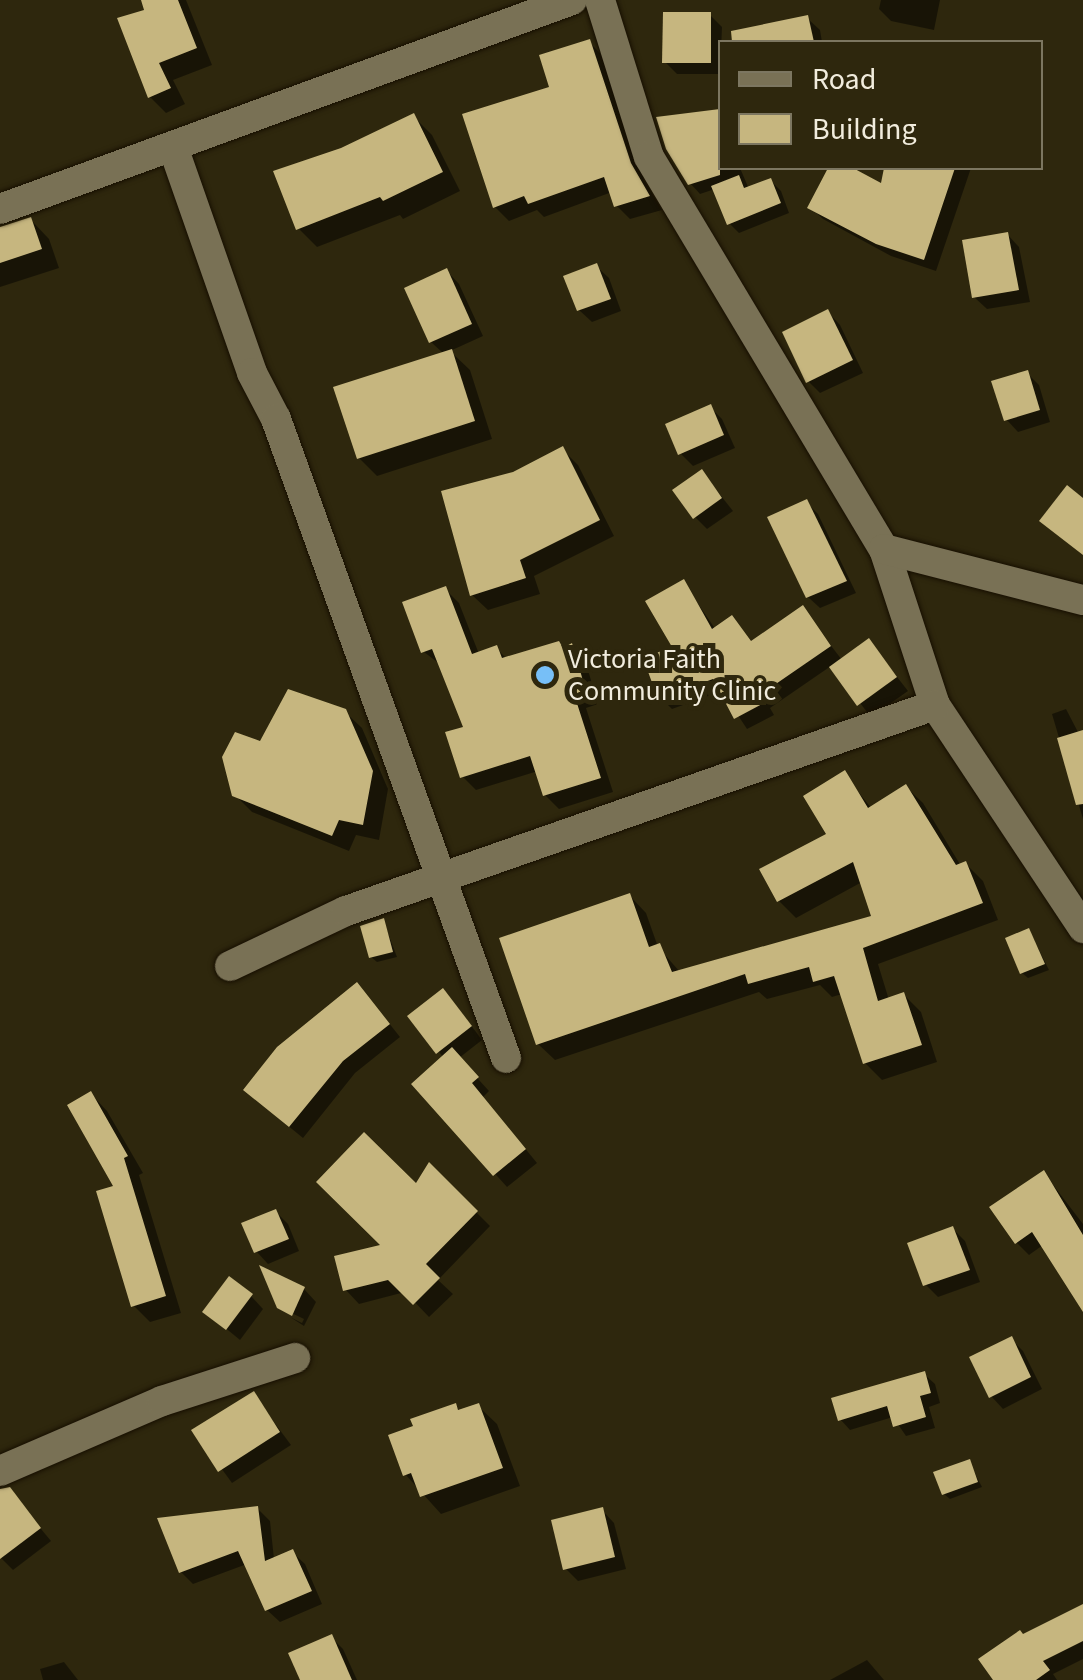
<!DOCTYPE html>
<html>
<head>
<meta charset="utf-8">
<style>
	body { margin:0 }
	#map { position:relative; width:1083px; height:1680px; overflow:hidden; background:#2e270d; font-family:"Source Sans 3",sans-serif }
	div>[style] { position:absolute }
	.shadow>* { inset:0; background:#0007 }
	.building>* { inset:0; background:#c6b67f }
	.roads { filter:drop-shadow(0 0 2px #170f00) drop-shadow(0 0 2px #170f00) }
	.minor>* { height:30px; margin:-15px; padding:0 15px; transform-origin:15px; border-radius:15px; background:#797155 }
	.dots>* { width:28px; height:28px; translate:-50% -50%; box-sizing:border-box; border:5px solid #2e270d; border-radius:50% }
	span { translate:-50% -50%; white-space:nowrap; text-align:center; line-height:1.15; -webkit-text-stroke:10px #2e270d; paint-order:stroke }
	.poi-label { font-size:28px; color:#f1ecdd }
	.left { translate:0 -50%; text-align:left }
	.legend { position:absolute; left:718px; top:40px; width:325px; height:130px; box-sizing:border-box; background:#2e270d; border:2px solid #7c7660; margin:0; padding:12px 18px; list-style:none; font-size:30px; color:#f1ecdd }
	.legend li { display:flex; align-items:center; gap:20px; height:50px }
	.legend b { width:50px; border:2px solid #7c7660 }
</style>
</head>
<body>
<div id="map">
	<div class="shadow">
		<div style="clip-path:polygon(143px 0,186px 0,212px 65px,173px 80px,185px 104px,166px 113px,150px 97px)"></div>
		<div style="clip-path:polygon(881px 0,940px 0,934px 30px,891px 21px,879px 9px)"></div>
		<div style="clip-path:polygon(710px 15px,722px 27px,720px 74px,677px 74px,665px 62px)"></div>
		<div style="clip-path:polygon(807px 18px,820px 30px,822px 42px,772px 42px,769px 26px)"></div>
		<div style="clip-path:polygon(589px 42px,603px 56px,644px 180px,662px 210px,630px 219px,616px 205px,612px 192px,544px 217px,537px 210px,509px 221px,495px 207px,466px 116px,552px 88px)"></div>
		<div style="clip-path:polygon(720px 111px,720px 168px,740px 168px,749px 189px,771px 181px,781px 191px,789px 213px,739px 233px,729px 223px,715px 189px,700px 194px,690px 183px,660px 120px)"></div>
		<div style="clip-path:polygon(413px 116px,432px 135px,460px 191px,403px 219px,400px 215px,317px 247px,298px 228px,342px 150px)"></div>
		<div style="clip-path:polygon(831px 168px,848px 168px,883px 186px,887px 168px,971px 168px,936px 271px,891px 256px,823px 219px,810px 207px)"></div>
		<div style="clip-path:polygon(31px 220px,49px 239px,59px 268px,0 287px,0 229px)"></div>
		<div style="clip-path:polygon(1007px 234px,1019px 247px,1030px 302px,987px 309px,974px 297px)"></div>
		<div style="clip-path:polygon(596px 266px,609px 278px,621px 311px,592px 322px,579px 310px)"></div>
		<div style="clip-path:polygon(447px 271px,459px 284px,483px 336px,450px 351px,470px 370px,492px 439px,377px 476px,359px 458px,444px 354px,431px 342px)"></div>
		<div style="clip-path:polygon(828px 312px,840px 325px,863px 373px,820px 393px,808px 381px)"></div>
		<div style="clip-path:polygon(1027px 373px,1039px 385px,1050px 422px,1018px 432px,1006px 419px)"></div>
		<div style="clip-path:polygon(710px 407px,722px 419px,735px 448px,693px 466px,681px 454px)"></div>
		<div style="clip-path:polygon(563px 450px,578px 465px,614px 536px,534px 576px,540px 594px,488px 610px,472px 595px,514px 475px)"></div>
		<div style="clip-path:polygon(702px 472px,733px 511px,707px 529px,695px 517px)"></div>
		<div style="clip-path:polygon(806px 502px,818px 514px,856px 593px,820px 608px,808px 597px)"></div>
		<div style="clip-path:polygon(683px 582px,716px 630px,732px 618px,752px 643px,802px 608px,842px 660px,869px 641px,908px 691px,871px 717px,831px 666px,770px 708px,774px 715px,747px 729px,722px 691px,672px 709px,661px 698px,676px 648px)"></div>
		<div style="clip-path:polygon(445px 589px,459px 603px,479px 654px,496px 648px,507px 659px,571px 646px,585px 660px,598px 704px,586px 708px,613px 792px,559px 809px,545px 795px,538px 771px,476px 790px,462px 776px,466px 728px,441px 665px,424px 652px)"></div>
		<div style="clip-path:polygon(1066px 709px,1079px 734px,1083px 733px,1083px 819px,1052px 714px)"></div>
		<div style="clip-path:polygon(344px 711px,362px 728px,388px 789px,379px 840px,356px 835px,349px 851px,252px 812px,235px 795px,261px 744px)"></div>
		<div style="clip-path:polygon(844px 774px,872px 809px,906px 787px,923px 803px,961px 866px,966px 864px,983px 881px,998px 920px,878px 964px,889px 1000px,904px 995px,921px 1012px,937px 1062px,882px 1080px,865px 1063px,842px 994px,832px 997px,820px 985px,767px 999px,759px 992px,555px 1060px,538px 1044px,630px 896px,646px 913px,658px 947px,680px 972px,874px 917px,862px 882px,796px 918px,779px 901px,762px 870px,830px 835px)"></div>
		<div style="clip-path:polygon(383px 920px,397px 957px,377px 962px,371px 957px)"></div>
		<div style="clip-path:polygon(1029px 930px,1049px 970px,1028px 978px,1022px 973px)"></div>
		<div style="clip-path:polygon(369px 998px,400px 1037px,355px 1073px,303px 1138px,259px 1102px)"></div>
		<div style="clip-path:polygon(455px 1004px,482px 1040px,459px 1058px,489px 1091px,483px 1097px,537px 1163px,507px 1187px,414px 1084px,444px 1058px,410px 1016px)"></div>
		<div style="clip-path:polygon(91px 1094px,107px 1111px,143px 1173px,139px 1175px,181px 1313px,150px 1322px,134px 1306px,117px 1188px)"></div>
		<div style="clip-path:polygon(430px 1166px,490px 1226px,438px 1280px,453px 1294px,429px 1317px,405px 1292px,359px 1304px,345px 1289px,385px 1246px)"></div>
		<div style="clip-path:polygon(1044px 1173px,1083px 1224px,1083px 1302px,1043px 1245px,1029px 1255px,1017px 1243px)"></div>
		<div style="clip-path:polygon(276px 1212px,288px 1224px,299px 1251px,268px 1264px,256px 1251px)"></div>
		<div style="clip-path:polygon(953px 1229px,965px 1241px,980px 1282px,938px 1297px,926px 1285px)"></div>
		<div style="clip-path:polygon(264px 1270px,304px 1289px,316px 1302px,304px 1326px,290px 1317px,302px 1323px,304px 1319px,279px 1307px)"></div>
		<div style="clip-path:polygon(251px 1296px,263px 1309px,240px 1340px,206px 1312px)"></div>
		<div style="clip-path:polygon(1011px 1339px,1023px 1351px,1042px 1389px,1003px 1409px,991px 1396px)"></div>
		<div style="clip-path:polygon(924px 1374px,935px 1384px,940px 1403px,929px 1407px,935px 1428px,906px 1436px,893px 1417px,850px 1430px,840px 1419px)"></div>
		<div style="clip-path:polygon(253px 1394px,291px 1445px,232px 1483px,194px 1431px)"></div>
		<div style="clip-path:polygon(455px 1406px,461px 1412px,478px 1406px,497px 1424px,520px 1486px,441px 1514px,405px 1474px)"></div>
		<div style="clip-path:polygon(969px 1462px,982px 1487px,950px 1499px,944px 1494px)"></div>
		<div style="clip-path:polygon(13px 1495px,51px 1541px,13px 1570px,0 1557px,0 1505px)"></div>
		<div style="clip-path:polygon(257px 1508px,270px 1521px,274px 1559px,292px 1552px,305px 1564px,322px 1604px,280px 1622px,267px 1610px,247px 1564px,193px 1584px,181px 1572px)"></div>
		<div style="clip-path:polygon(602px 1510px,614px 1523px,626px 1569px,578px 1581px,565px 1568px)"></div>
		<div style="clip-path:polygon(1083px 1607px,1083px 1659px,1053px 1674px,1057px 1680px,996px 1680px,1023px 1637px)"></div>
		<div style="clip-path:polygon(331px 1637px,343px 1649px,357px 1680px,302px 1680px)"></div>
		<div style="clip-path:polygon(867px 1660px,884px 1680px,830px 1680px)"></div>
		<div style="clip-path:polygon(64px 1662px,78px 1680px,43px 1680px,40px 1669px)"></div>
	</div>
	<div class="building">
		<div style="clip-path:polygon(141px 0,178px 0,197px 48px,159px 63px,171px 88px,148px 98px,117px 18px,144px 10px)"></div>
		<div style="clip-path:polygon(663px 12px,711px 12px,711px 63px,662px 63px)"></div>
		<div style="clip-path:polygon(808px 15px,814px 42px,732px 42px,731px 31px)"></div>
		<div style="clip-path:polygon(590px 39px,631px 163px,650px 196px,614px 207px,604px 177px,528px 204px,524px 196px,493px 208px,462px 114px,549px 87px,539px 55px)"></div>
		<div style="clip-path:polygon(720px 109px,720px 175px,688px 185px,666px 149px,656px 117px)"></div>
		<div style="clip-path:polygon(414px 113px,443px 172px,383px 201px,380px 197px,296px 230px,273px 171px,341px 148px)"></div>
		<div style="clip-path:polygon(828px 168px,853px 168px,881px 183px,884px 168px,955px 168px,924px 260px,876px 244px,807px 208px)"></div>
		<div style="clip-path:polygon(739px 175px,744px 188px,771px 178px,781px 203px,727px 225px,711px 186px)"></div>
		<div style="clip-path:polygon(31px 217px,42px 249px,0 263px,0 227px)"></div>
		<div style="clip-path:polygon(1008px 232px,1019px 290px,972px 298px,962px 240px)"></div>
		<div style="clip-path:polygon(597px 263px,611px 299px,577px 311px,563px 276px)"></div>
		<div style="clip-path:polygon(447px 268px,472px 324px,429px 343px,404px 288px)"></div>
		<div style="clip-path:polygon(828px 309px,853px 360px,806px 383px,782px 332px)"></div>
		<div style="clip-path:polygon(452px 349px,475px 421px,357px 459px,333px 387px)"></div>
		<div style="clip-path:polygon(1028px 370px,1040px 410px,1004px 421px,991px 381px)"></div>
		<div style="clip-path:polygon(711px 404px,724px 435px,678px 455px,665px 424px)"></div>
		<div style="clip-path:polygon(563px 446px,600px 520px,520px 560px,526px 578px,470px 596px,441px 491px,513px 472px)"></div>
		<div style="clip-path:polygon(702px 469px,722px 498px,693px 519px,672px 490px)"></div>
		<div style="clip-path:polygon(1067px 485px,1083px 498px,1083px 555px,1039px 521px)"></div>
		<div style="clip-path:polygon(807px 499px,847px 581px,806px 598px,767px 517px)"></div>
		<div style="clip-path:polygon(684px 579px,712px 629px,732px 615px,751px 641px,803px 605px,831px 646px,760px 695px,764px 703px,734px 719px,713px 679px,658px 699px,643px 658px,672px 647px,645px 601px)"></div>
		<div style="clip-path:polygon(446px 586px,472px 654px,497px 645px,502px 658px,559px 641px,563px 648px,572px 643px,586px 691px,574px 694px,601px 778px,543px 796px,530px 756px,460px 778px,445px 732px,463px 727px,432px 649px,421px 653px,402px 602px)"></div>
		<div style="clip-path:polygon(869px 638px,897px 677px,857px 706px,829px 667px)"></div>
		<div style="clip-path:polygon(288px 689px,346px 709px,373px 771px,363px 825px,339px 820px,332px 836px,232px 796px,222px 757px,235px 732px,260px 741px)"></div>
		<div style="clip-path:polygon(1083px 730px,1083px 804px,1076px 805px,1057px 738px)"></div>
		<div style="clip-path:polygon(845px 770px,868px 808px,906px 784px,956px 865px,966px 861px,983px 903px,863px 948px,878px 1001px,904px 992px,922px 1045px,863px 1064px,834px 976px,813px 982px,809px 967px,748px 984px,745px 974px,536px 1045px,499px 938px,630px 893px,649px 947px,660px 943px,672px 972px,871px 916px,853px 862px,777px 902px,759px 869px,826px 834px,803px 796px)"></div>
		<div style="clip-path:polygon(384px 918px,393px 952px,369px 958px,360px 926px)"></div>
		<div style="clip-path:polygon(1029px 928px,1045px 964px,1020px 974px,1005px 938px)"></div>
		<div style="clip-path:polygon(357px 982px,390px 1024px,343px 1061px,289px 1127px,243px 1090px,277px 1047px)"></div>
		<div style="clip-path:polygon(443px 988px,472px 1026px,436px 1054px,407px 1016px)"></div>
		<div style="clip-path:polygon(452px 1047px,479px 1077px,472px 1083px,526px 1149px,493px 1176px,411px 1084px)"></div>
		<div style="clip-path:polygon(91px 1091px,128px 1156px,124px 1158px,166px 1296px,131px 1307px,96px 1191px,113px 1186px,67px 1105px)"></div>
		<div style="clip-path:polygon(364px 1132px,416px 1183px,429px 1162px,478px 1211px,426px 1264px,440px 1278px,413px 1305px,388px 1280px,343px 1291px,334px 1256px,380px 1245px,316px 1182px)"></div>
		<div style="clip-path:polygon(1044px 1170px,1083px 1235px,1083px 1312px,1032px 1232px,1015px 1244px,989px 1207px)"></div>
		<div style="clip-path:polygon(276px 1209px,289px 1239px,254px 1253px,241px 1223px)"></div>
		<div style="clip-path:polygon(953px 1226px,970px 1270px,923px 1286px,907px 1243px)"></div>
		<div style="clip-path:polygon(259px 1265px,305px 1287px,292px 1316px,277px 1308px)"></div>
		<div style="clip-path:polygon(229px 1276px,253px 1294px,226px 1330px,202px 1312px)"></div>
		<div style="clip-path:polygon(1012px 1336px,1031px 1377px,989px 1398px,969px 1357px)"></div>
		<div style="clip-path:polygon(925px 1371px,931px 1393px,920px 1396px,926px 1417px,893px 1427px,887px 1406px,838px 1421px,831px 1398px)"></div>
		<div style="clip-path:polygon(254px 1391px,280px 1432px,218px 1472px,191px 1430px)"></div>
		<div style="clip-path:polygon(456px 1403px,458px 1410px,479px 1403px,503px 1468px,420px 1497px,411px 1473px,403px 1476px,388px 1435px,413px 1426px,410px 1419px)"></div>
		<div style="clip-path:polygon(970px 1459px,978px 1482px,942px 1495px,933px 1472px)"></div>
		<div style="clip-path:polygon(10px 1487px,41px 1528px,0 1559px,0 1489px)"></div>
		<div style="clip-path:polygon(258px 1506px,265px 1561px,293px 1549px,312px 1591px,265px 1611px,238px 1551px,179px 1573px,157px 1518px)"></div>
		<div style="clip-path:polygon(603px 1507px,615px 1557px,563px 1570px,551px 1520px)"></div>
		<div style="clip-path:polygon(1083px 1604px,1083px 1641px,1043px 1661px,1050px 1670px,1036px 1680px,993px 1680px,978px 1659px,1020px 1630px,1023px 1634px)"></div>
		<div style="clip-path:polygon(332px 1634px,352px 1680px,300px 1680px,288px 1653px)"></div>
	</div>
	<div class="roads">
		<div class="minor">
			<div style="left:600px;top:0;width:164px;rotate:72.7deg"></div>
			<div style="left:649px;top:157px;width:457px;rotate:59.1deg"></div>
			<div style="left:884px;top:549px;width:164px;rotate:71.9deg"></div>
			<div style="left:935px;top:705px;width:268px;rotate:56.4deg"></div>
			<div style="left:173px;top:147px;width:239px;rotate:70.7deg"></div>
			<div style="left:252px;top:373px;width:52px;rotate:62.4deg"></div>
			<div style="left:276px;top:419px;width:679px;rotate:70.2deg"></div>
			<div style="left:0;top:209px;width:609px;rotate:-20.07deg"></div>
			<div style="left:884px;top:549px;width:205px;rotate:14.4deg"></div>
			<div style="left:230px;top:966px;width:128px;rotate:-25.4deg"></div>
			<div style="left:346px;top:911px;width:624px;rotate:-19.28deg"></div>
			<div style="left:0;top:1471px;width:176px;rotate:-23.4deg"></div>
			<div style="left:162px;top:1401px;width:140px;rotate:-17.9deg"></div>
		</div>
	</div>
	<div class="dots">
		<div style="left:545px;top:675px;background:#77bff7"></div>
	</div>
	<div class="poi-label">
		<span class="left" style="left:568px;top:675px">Victoria Faith<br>Community Clinic</span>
	</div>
	<ul class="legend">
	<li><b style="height:12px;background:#797155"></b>Road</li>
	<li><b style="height:28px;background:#c6b67f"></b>Building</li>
	</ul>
</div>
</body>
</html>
